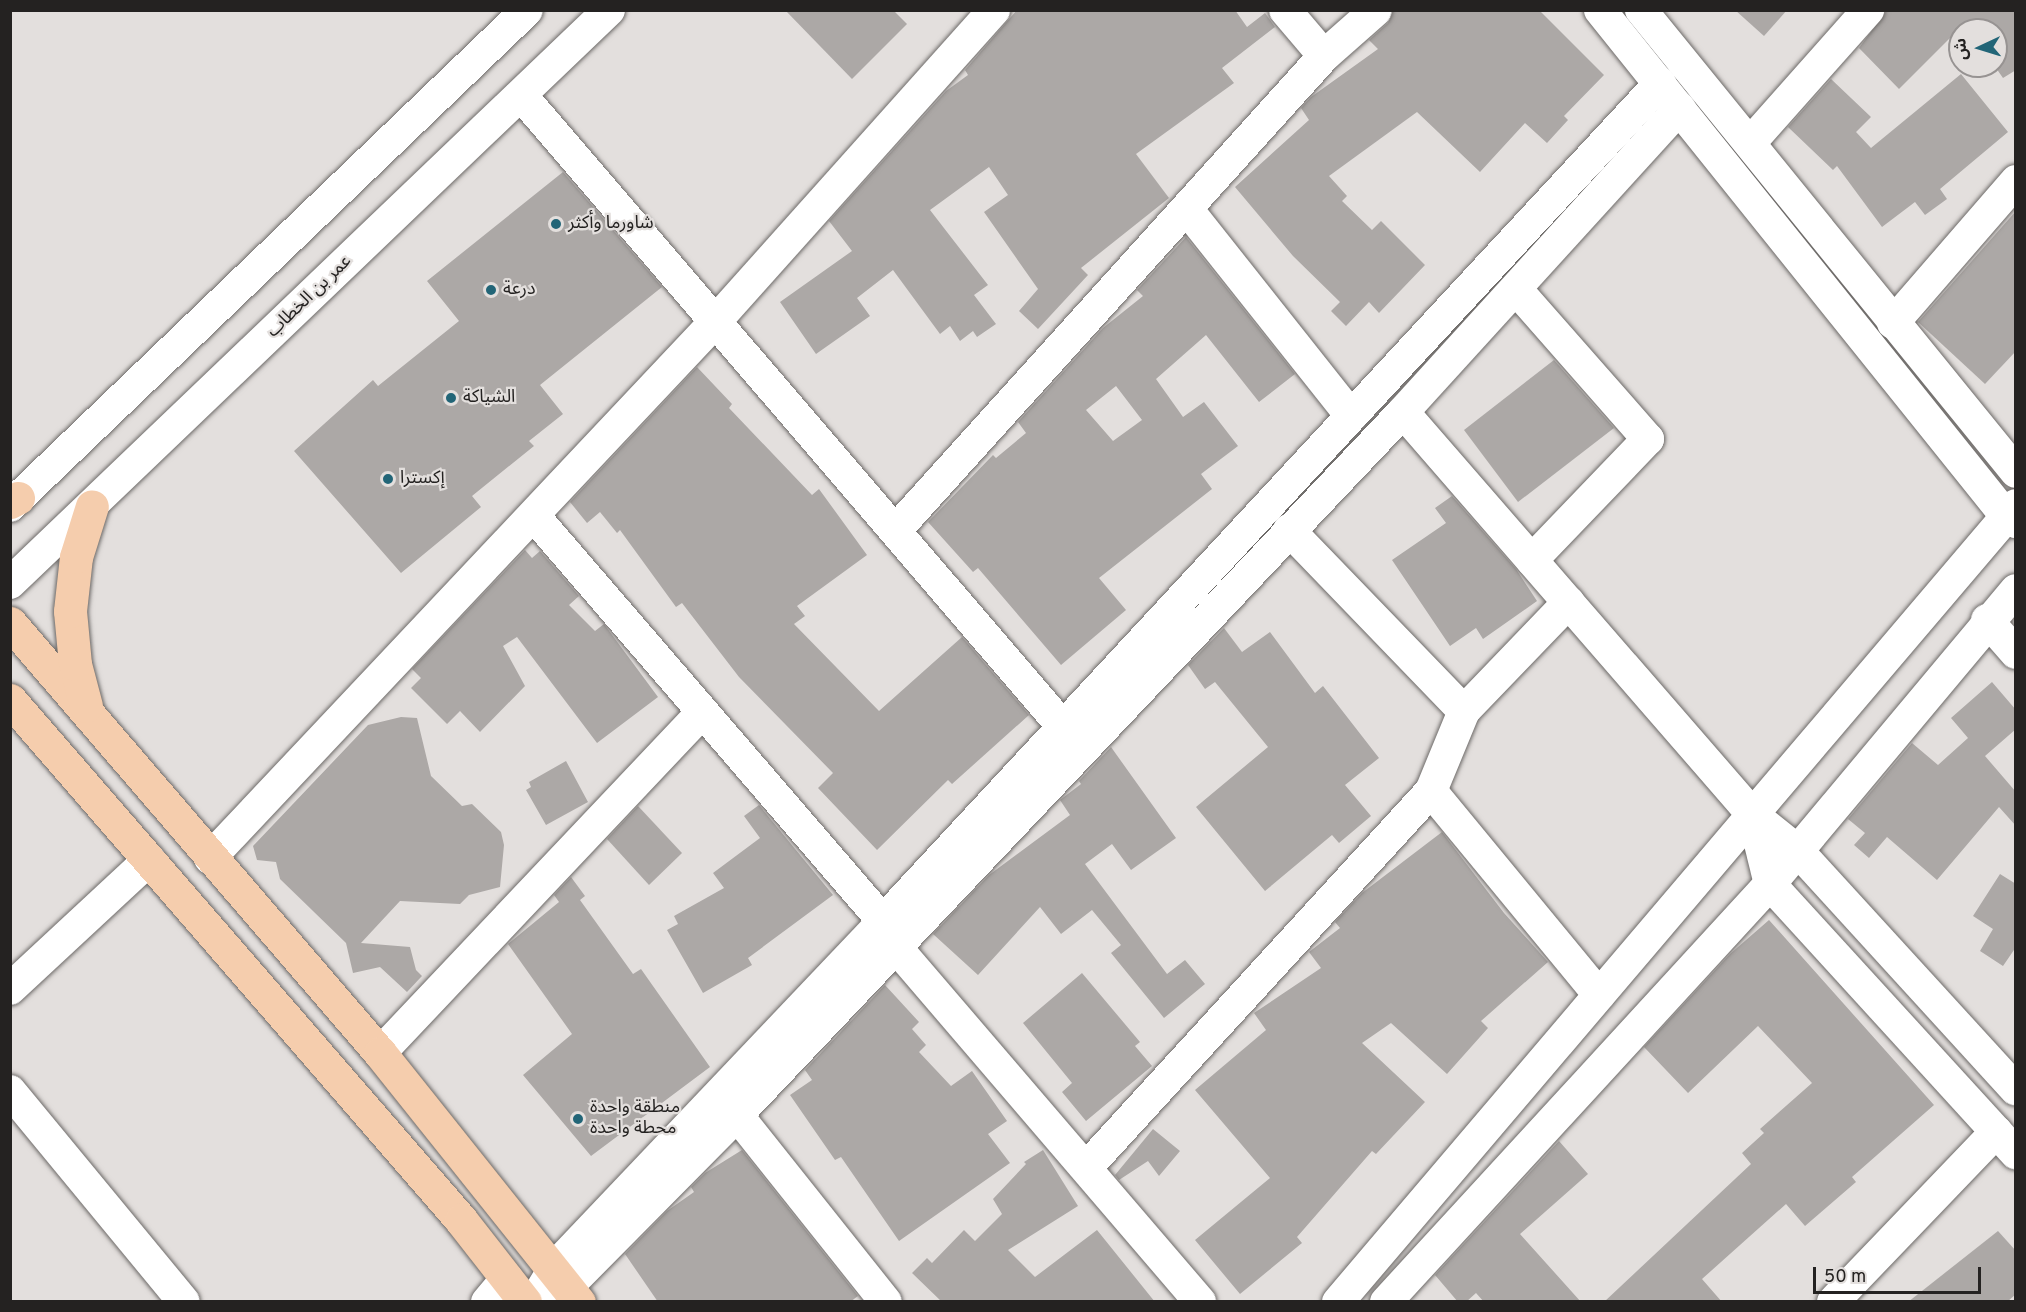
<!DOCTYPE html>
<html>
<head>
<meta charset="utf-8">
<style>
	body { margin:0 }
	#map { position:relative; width:2026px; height:1312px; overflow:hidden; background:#e3dfdd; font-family:Overpass,"Noto Sans Arabic",sans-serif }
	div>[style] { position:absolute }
	.building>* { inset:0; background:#aca8a6 }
	.roads { filter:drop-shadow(0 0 2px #6c6967) drop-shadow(0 0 2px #6c6967) }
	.minor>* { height:32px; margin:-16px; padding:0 16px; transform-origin:16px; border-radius:16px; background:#fff }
	.major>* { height:33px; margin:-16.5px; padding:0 16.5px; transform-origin:16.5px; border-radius:16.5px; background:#f5cdad }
	.dots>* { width:16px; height:16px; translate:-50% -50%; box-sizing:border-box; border:3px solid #e3dfdd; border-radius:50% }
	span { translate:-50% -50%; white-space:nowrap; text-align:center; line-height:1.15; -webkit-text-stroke:4.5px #e3dfdd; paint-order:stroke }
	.poi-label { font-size:18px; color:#242221 }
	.left { translate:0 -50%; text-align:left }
	.street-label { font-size:18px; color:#242221 }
	.frame { position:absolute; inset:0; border:12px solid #242221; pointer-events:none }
	.north { position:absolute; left:1948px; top:18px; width:60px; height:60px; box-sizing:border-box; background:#e3dfdd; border:2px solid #979392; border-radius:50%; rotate:266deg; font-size:16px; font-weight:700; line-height:24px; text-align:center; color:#242221 }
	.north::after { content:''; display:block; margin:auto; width:21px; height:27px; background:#226577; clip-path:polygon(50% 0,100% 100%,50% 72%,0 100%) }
	.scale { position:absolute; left:1813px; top:1267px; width:168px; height:27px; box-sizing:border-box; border:3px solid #242221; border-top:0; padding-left:8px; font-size:18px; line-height:21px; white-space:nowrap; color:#242221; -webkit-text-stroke:4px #e3dfdd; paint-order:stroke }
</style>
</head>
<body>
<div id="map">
	<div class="building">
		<div style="clip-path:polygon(785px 10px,893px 10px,907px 24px,852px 79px)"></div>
		<div style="clip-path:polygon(1017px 10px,1235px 10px,1247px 27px,1265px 13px,1275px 27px,1222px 68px,1234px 83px,1136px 154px,1169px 198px,1081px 268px,1088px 275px,1038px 329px,1019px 311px,1038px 289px,984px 212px,1008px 195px,989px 167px,930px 210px,988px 285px,974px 295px,996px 324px,977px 337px,973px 331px,960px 341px,950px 326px,940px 334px,893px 270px,857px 298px,870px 316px,816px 354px,780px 302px,852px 251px,829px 221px,946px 91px,968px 75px,965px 70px)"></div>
		<div style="clip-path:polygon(1393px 10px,1539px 10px,1604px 75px,1564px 116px,1568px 120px,1547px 143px,1525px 123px,1480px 172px,1417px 112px,1329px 176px,1347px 196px,1342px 201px,1372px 230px,1381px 221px,1425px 265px,1379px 313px,1369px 302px,1346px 326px,1331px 311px,1340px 302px,1293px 256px,1235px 187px,1309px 120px,1301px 108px,1311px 97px,1378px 49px,1369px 40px,1388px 23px)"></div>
		<div style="clip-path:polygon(1735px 10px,1787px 10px,1764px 36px)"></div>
		<div style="clip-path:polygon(1887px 10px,2016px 10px,2016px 70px,2003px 78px,1996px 68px,1996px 30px,1969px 27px,1960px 30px,1960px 37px,1955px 33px,1899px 89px,1859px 48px)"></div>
		<div style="clip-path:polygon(1961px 74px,2008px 132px,1940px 189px,1947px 199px,1925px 215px,1915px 202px,1882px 227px,1837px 166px,1833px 170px,1788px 127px,1831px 79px,1871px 117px,1856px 132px,1871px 148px)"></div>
		<div style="clip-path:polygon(563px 172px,662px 287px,540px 385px,563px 414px,529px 441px,534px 446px,472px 496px,481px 507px,401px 573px,294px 451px,373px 380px,378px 386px,459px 321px,427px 281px)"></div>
		<div style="clip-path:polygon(2016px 211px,2016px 351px,1985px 384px,1918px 322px)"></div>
		<div style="clip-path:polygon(evenodd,1186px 237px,1295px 374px,1259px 402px,1206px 335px,1156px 379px,1183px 417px,1204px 402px,1238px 446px,1201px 474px,1212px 489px,1099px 578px,1126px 610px,1061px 665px,978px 568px,973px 572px,928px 522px,993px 455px,996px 458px,1026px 433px,1018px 422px,1103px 328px,1143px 296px,1137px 290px,1186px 237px,1116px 386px,1142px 420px,1113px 441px,1086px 410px,1116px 386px)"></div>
		<div style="clip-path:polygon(1554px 360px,1614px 428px,1518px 502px,1464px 430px)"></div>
		<div style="clip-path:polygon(697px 367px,732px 404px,729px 408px,812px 495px,819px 489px,867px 555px,797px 606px,805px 616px,794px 624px,879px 711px,962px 637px,1029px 715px,952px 784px,948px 780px,877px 850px,818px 788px,833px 773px,739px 677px,682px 603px,676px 607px,620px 530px,617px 533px,600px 512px,587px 523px,570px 502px)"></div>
		<div style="clip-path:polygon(1452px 496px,1516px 569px,1537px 601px,1483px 639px,1476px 628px,1450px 646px,1392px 560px,1446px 523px,1435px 508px)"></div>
		<div style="clip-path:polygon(525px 550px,532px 558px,540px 551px,579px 596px,569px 605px,595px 631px,604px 624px,658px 697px,597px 743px,517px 637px,503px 646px,525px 686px,480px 732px,460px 711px,447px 724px,411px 688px,421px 678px,412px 669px)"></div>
		<div style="clip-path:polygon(1224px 628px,1242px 652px,1270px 632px,1315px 693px,1323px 686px,1379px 758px,1345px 785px,1371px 816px,1339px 843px,1332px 835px,1265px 891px,1196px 807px,1268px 747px,1215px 682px,1205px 689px,1188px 665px)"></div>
		<div style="clip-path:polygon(1992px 682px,2016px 710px,2016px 729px,1985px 756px,2016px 792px,2016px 826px,1999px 807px,1937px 880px,1887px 837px,1869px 858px,1854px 845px,1865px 833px,1848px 819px,1912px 743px,1938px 765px,1968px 738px,1951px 718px)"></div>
		<div style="clip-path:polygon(401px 717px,417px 718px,431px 776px,462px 806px,472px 804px,501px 832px,504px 845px,500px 887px,469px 895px,460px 904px,400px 901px,361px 943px,410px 947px,416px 970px,422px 976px,407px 992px,380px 967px,353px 973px,346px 943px,280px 879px,276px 862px,257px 860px,253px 846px,368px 725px)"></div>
		<div style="clip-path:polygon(1111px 747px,1176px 838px,1131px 870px,1112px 844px,1085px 864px,1167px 974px,1185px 960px,1205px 984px,1164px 1018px,1111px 953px,1121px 945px,1092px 910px,1061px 934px,1040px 907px,978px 975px,933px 934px,989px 875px,1070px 815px,1060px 800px,1081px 784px,1079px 781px)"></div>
		<div style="clip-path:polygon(566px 761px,588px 802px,546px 825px,526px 790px,531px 787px,529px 782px)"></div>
		<div style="clip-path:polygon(759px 805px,833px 895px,748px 958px,752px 965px,703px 993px,667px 930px,678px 924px,674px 916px,724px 888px,713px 873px,760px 838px,744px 816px)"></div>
		<div style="clip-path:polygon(638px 806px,682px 853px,649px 885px,607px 839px)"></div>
		<div style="clip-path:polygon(1442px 832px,1504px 913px,1548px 962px,1481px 1021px,1488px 1028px,1447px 1074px,1391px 1023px,1362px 1043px,1425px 1102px,1376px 1154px,1372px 1151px,1297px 1237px,1302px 1243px,1240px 1294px,1195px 1240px,1270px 1178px,1195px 1090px,1266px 1030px,1254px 1013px,1321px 968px,1309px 952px,1340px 928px,1335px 922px,1362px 893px)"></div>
		<div style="clip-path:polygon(2000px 874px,2016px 884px,2016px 947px,2003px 966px,1980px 951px,1993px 929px,1973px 916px)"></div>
		<div style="clip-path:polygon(571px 877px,585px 896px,580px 900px,633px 974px,641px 969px,710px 1067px,591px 1156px,523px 1075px,572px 1034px,508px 944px,559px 902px,554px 895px)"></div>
		<div style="clip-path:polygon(1769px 920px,1934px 1105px,1852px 1177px,1856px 1182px,1805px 1226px,1786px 1204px,1702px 1279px,1722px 1302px,1604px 1302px,1751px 1164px,1742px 1153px,1764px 1133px,1760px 1129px,1812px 1083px,1758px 1026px,1688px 1093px,1644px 1047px,1730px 954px)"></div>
		<div style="clip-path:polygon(1082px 973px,1140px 1042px,1135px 1046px,1152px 1066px,1086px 1121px,1062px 1092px,1072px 1083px,1023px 1023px)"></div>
		<div style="clip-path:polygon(885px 985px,919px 1022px,912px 1029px,926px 1045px,919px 1052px,951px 1086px,972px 1071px,1007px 1121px,988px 1134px,1010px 1163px,899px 1241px,841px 1157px,835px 1160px,790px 1095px,812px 1080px,805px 1070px)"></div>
		<div style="clip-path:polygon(1153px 1129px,1180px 1151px,1159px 1176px,1148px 1161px,1119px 1180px,1115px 1175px)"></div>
		<div style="clip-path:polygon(1559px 1141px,1588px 1174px,1520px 1234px,1581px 1302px,1484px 1302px,1476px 1293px,1466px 1302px,1458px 1302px,1435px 1275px)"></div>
		<div style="clip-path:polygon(742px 1150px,858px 1296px,850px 1302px,658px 1302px,625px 1254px,667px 1211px,694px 1192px,691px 1187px,705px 1173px)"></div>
		<div style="clip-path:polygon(1043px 1150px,1078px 1206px,1008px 1250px,1035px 1277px,1097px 1230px,1155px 1302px,942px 1302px,912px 1273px,927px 1258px,932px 1263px,964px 1230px,975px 1241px,1002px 1214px,993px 1199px,1026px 1164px,1024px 1162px)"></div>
		<div style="clip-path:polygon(1998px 1231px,2016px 1251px,2016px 1294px,2007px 1302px,1908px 1302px)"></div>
	</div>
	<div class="roads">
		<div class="minor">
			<div style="left:1285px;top:10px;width:60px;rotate:49.7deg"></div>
			<div style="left:1600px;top:10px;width:649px;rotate:51.26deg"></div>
			<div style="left:2006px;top:516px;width:12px;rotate:31deg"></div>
			<div style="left:1641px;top:10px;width:595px;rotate:50.93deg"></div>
			<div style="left:521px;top:95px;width:833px;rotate:49.38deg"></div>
			<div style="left:1750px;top:143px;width:178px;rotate:-48.4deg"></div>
			<div style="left:1187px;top:209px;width:264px;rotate:51.6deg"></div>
			<div style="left:1516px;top:289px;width:200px;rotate:48.7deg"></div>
			<div style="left:1648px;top:439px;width:168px;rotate:133.8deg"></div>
			<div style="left:1893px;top:323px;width:188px;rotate:-49.1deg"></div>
			<div style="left:1403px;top:412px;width:534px;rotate:49.03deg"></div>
			<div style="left:1753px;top:815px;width:58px;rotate:38.7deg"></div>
			<div style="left:1798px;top:851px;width:323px;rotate:47.6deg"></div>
			<div style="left:10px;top:506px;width:716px;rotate:-43.81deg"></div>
			<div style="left:534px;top:516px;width:535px;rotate:49.25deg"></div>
			<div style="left:1289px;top:530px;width:252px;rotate:46deg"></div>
			<div style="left:895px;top:531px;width:640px;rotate:-47.91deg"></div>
			<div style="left:1324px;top:56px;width:69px;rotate:-41.5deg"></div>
			<div style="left:10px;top:583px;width:829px;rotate:-43.73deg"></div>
			<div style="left:1987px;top:620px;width:44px;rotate:48.7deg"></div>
			<div style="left:1431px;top:791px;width:87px;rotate:-67.6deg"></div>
			<div style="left:1464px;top:711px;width:151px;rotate:-46.1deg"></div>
			<div style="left:1753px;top:815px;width:71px;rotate:76.2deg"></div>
			<div style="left:1770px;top:884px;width:365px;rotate:47.6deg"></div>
			<div style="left:210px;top:858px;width:736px;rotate:-46.71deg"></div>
			<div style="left:715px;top:322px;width:419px;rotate:-48.2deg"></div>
			<div style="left:895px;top:946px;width:469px;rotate:49.4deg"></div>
			<div style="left:10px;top:989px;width:190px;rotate:-42.9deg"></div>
			<div style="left:380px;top:1053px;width:469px;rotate:-46.6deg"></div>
			<div style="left:10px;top:1091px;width:273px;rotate:50.5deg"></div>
			<div style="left:737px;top:1115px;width:239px;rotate:51.5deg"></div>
			<div style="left:1087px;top:1167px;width:510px;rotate:-47.54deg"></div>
			<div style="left:1431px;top:791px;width:264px;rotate:50.5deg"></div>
			<div style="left:546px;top:1299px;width:24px;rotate:-30deg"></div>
			<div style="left:567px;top:1287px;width:242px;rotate:-45.3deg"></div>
			<div style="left:737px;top:1115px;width:968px;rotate:-46.55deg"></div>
			<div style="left:1403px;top:412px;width:411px;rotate:-47.7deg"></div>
			<div style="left:487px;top:1302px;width:31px;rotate:-50deg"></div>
			<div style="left:534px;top:1302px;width:41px;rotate:-59deg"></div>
			<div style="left:555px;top:1267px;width:477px;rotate:-46.5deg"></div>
			<div style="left:883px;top:921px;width:1143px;rotate:-47.16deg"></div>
			<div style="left:1338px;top:1302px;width:1046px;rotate:-49.61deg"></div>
			<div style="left:1386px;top:1302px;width:568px;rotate:-47.43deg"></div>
			<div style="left:1770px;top:884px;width:383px;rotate:-50.1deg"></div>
			<div style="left:1833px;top:1302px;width:236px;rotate:-46.2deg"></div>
		</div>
		<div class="major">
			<div style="left:10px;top:502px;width:9px;rotate:-27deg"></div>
			<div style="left:10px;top:623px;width:567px;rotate:49.29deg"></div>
			<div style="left:380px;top:1053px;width:319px;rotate:51.4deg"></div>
			<div style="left:10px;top:700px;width:688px;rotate:49.06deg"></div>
			<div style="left:461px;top:1220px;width:104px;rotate:52deg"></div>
			<div style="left:86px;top:706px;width:43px;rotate:-104.7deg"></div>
			<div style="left:75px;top:664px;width:53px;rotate:-95.4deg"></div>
			<div style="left:70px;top:611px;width:54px;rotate:-83.7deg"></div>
			<div style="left:76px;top:557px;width:53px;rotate:-72.6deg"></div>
		</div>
	</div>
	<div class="dots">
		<div style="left:556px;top:224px;background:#226577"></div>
		<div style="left:491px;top:290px;background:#226577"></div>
		<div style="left:451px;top:398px;background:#226577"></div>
		<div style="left:388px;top:479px;background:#226577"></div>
		<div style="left:578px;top:1119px;background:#226577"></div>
	</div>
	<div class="poi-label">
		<span class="left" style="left:568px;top:224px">شاورما وأكثر</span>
		<span class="left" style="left:503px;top:290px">درعة</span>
		<span class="left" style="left:463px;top:398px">الشياكة</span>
		<span class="left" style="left:400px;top:479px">إكسترا</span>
		<span class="left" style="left:590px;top:1119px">منطقة واحدة<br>محطة واحدة</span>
	</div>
	<div class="street-label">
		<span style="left:310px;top:297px;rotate:-44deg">عمر بن الخطاب</span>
	</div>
	<div class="frame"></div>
	<div class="north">ش</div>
	<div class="scale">50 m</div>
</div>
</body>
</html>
